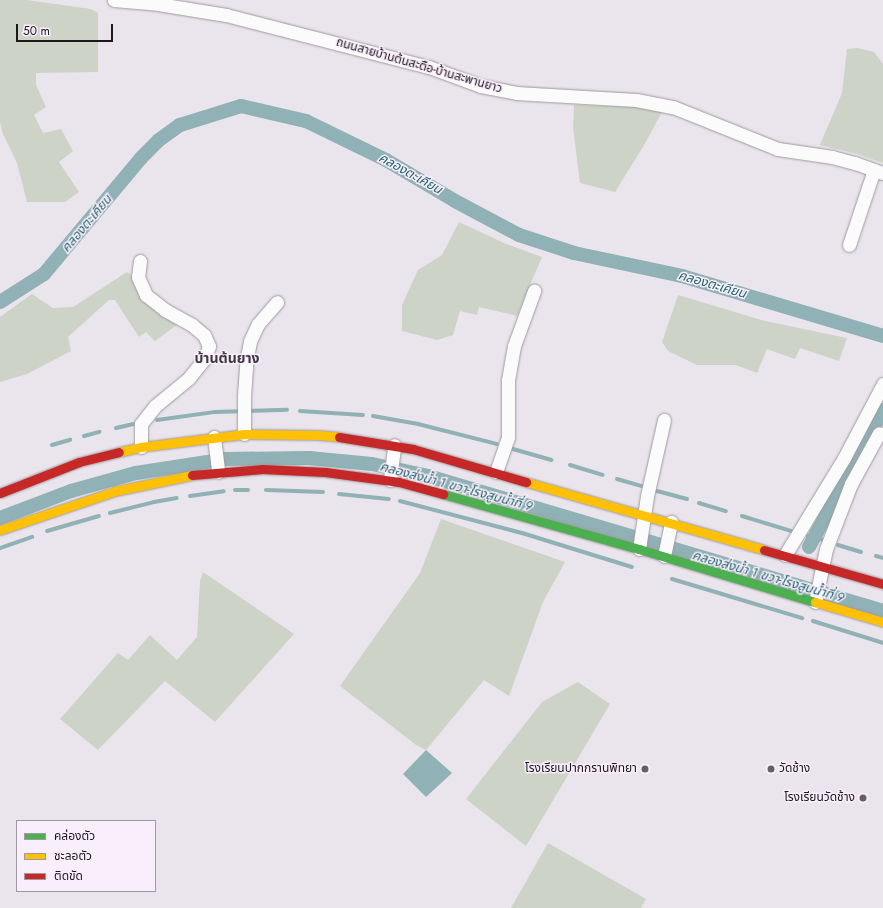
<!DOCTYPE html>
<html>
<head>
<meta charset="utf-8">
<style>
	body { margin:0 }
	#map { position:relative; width:883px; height:908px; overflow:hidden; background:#eae4ec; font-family:Jost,"Noto Sans Thai",sans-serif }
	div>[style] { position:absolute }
	.green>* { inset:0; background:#cdd3c7 }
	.water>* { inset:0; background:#90b1b5 }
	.stream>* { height:4px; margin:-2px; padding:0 2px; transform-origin:2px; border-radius:2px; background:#90b1b5 }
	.canal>* { height:14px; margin:-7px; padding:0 7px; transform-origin:7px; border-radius:7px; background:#90b1b5 }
	.roads { filter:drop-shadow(0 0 1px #9e9a9f) drop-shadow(0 0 1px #9e9a9f) }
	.street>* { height:13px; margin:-6.5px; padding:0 6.5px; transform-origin:6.5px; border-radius:6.5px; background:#fcfbfc }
	.fast>* { height:9px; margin:-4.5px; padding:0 4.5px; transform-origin:4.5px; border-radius:4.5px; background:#4caf50 }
	.slow>* { height:9px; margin:-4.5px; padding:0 4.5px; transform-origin:4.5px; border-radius:4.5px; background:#ffc107 }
	.jam>* { height:9px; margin:-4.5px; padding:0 4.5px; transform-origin:4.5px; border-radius:4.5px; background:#c62828 }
	.dots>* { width:11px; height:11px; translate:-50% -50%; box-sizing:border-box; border:2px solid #f9eefc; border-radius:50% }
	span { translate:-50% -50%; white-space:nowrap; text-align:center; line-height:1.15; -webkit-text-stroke:3px #f9eefc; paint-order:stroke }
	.street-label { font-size:12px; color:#1b171c }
	.poi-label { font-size:12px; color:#1b171c }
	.right { translate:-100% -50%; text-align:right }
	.left { translate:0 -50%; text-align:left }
	.water-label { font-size:13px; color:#1e6367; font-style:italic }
	.quarter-label { font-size:14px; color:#3f3742; font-weight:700 }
	.legend { position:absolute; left:16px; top:820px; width:140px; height:72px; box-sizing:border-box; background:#f9eefc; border:1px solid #a098a2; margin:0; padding:5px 7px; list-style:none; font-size:12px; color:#1b171c }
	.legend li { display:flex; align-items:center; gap:8px; height:20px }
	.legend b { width:20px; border:1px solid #a098a2 }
	.scale { position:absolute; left:16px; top:24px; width:97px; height:18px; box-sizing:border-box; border:2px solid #1b171c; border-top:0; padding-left:5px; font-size:12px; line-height:14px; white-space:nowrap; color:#1b171c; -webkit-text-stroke:3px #f9eefc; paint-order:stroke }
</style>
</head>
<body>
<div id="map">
	<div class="green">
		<div style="clip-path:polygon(0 0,27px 0,91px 9px,98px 13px,98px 72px,36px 73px,36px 85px,46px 107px,34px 115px,43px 133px,61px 129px,73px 151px,59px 162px,79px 192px,65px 202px,27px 202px,17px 163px,3px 134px,0 122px)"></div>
		<div style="clip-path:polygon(857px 48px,874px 52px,883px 64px,883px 163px,857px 154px,820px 145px,842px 93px,847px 49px)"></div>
		<div style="clip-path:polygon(574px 105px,640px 107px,662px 112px,643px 147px,615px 192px,580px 183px,573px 127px)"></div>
		<div style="clip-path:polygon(459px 222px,504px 243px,542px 257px,517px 316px,479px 307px,477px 315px,460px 311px,453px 335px,437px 340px,402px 331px,402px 305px,418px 270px,442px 255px)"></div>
		<div style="clip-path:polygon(127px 272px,137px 279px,178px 324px,155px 341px,146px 332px,139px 337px,115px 300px,109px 300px,68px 337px,71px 351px,27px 374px,0 382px,0 317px,32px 294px,53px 308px,73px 307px)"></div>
		<div style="clip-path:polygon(678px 295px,765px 321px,847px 338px,839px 361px,800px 348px,795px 359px,767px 349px,757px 373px,736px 365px,697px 365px,668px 351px,662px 342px)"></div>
		<div style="clip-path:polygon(441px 519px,565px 562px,543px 602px,509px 696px,484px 680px,426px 750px,416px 745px,340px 686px,420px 573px)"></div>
		<div style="clip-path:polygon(203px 572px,294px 634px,215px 722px,165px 681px,98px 750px,60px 719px,118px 653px,128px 660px,150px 635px,177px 660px,197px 637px,200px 581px)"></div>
		<div style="clip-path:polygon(578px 682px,610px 704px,526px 846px,466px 799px,542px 702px)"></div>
		<div style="clip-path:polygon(548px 843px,646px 899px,641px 908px,511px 908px)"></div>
	</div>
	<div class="water">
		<div style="clip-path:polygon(426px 750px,452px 773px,426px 797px,403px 774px)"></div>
	</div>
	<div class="stream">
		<div style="left:249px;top:411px;width:38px;rotate:-2deg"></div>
		<div style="left:300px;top:411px;width:63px;rotate:3.6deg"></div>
		<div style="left:373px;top:416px;width:46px;rotate:10.1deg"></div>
		<div style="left:418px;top:424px;width:81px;rotate:14.2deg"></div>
		<div style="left:157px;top:420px;width:59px;rotate:-7.9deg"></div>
		<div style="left:215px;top:412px;width:25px;rotate:-2deg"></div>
		<div style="left:116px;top:428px;width:18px;rotate:-13deg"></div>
		<div style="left:84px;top:436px;width:16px;rotate:-15deg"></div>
		<div style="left:52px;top:445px;width:19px;rotate:-16deg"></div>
		<div style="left:513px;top:449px;width:40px;rotate:16deg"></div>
		<div style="left:570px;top:465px;width:34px;rotate:17deg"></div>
		<div style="left:617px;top:479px;width:25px;rotate:16deg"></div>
		<div style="left:235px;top:490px;width:13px"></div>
		<div style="left:266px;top:490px;width:57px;rotate:2deg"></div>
		<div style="left:657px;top:491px;width:31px;rotate:15deg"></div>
		<div style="left:339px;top:494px;width:50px;rotate:5.7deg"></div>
		<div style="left:190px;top:496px;width:34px;rotate:-8deg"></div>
		<div style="left:400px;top:501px;width:126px;rotate:14.7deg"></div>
		<div style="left:522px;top:533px;width:115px;rotate:17.2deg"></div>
		<div style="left:699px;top:503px;width:28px;rotate:17deg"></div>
		<div style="left:110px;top:513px;width:45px;rotate:-14deg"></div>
		<div style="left:154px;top:502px;width:23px;rotate:-10deg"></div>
		<div style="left:742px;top:516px;width:51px;rotate:17deg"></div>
		<div style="left:47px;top:531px;width:54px;rotate:-16.1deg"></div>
		<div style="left:808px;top:536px;width:16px;rotate:15deg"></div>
		<div style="left:838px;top:545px;width:24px;rotate:17deg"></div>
		<div style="left:0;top:548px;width:34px;rotate:-19deg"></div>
		<div style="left:876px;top:556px;width:7px;rotate:16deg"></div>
		<div style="left:672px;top:579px;width:136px;rotate:16.7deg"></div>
		<div style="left:813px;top:621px;width:73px;rotate:17.4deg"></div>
	</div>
	<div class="canal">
		<div style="left:0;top:302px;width:52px;rotate:-32.5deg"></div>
		<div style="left:44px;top:274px;width:151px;rotate:-50.1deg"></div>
		<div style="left:141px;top:158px;width:25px;rotate:-45deg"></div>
		<div style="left:159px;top:140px;width:26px;rotate:-36deg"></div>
		<div style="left:180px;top:125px;width:64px;rotate:-17.3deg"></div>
		<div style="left:241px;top:106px;width:67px;rotate:13deg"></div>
		<div style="left:306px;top:121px;width:89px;rotate:26deg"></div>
		<div style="left:386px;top:160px;width:80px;rotate:30.7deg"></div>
		<div style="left:455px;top:201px;width:72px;rotate:28deg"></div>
		<div style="left:519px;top:235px;width:58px;rotate:18.1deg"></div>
		<div style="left:574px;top:253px;width:110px;rotate:12deg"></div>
		<div style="left:682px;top:276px;width:210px;rotate:16.6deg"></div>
		<div style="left:0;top:518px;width:76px;rotate:-20.8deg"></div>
		<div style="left:71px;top:491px;width:67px;rotate:-15.5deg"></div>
		<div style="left:136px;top:473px;width:90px;rotate:-8.9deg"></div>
		<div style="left:225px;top:459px;width:84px;rotate:-0.7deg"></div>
		<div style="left:309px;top:458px;width:63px;rotate:5.4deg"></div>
		<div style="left:372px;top:464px;width:57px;rotate:12.1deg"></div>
		<div style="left:428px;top:476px;width:475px;rotate:16.5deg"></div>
		<div style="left:809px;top:547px;width:156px;rotate:-61.6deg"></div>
	</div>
	<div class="roads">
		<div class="street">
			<div style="left:114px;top:0;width:38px;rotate:5deg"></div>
			<div style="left:152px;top:3px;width:75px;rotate:9.2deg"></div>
			<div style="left:226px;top:15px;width:210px;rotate:14.4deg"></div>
			<div style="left:429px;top:67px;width:55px;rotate:20.1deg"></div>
			<div style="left:481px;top:86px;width:36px;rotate:11deg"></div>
			<div style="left:516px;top:93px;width:120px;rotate:3.3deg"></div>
			<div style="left:636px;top:100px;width:38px;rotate:11deg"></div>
			<div style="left:673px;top:107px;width:113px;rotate:21.8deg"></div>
			<div style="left:778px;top:149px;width:55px;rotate:8.4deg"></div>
			<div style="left:832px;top:157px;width:24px;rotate:15deg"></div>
			<div style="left:855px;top:163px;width:30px;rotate:20deg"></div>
			<div style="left:849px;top:245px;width:79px;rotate:-71.6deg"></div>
			<div style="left:140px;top:261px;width:16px;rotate:97deg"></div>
			<div style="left:138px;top:277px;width:20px;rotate:66deg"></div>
			<div style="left:146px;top:295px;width:24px;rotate:38deg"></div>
			<div style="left:165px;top:310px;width:31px;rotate:29deg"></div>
			<div style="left:192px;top:325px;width:16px;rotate:40deg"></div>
			<div style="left:204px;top:335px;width:12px;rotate:66deg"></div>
			<div style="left:209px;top:346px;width:13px;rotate:108deg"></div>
			<div style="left:205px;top:358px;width:26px;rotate:129deg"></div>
			<div style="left:189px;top:378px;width:44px;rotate:140.5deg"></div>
			<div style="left:155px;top:406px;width:23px;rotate:128deg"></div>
			<div style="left:141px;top:424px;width:23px;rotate:90deg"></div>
			<div style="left:244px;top:434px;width:38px;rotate:-90deg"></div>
			<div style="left:244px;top:396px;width:39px;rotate:-86deg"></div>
			<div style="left:247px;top:357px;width:16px;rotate:-79deg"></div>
			<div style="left:250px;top:341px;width:19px;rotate:-65deg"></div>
			<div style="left:258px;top:324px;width:29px;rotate:-49deg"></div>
			<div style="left:214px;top:437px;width:35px;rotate:83deg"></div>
			<div style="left:496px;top:472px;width:37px;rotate:-71deg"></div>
			<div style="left:508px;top:437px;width:57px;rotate:-90deg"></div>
			<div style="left:508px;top:380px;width:35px;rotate:-80deg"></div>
			<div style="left:514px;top:346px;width:59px;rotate:-70deg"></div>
			<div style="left:390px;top:480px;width:35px;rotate:-83deg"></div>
			<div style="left:639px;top:549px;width:54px;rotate:-81.4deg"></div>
			<div style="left:647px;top:496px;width:78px;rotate:-77.4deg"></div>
			<div style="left:785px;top:555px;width:114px;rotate:-58.7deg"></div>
			<div style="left:844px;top:458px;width:84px;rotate:-62.2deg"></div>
			<div style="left:664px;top:556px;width:35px;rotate:-78deg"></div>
			<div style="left:815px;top:602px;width:54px;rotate:-78.3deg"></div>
			<div style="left:826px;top:549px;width:70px;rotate:-69deg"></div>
			<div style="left:851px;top:484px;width:58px;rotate:-61.2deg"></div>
		</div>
		<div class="fast">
			<div style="left:443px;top:494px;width:204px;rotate:15.7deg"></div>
			<div style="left:639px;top:549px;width:184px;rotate:16.8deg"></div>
		</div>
		<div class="slow">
			<div style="left:119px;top:452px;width:23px;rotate:-13deg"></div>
			<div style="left:141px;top:447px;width:104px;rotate:-7.2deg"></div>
			<div style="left:244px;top:434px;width:74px;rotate:0.8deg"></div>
			<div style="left:318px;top:435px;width:21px;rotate:5deg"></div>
			<div style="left:526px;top:482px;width:248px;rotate:15.9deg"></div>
			<div style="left:0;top:530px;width:121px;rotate:-18.7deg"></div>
			<div style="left:115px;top:491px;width:79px;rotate:-11.7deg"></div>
			<div style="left:815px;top:602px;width:71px;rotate:16.4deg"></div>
		</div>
		<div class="jam">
			<div style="left:339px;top:437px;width:75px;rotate:9.2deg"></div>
			<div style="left:413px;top:449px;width:118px;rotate:16.3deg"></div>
			<div style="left:192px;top:475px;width:71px;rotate:-4.8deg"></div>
			<div style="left:263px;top:469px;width:62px;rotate:2.8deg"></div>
			<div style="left:325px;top:472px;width:75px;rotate:7.7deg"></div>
			<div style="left:399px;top:482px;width:46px;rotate:15.3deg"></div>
			<div style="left:0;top:493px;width:85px;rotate:-21.4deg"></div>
			<div style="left:79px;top:462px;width:41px;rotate:-14deg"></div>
			<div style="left:764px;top:550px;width:124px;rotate:15.9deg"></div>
		</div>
	</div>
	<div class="dots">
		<div style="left:645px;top:769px;background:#635f65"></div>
		<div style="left:771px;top:769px;background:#635f65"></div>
		<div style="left:863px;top:798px;background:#635f65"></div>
	</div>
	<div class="street-label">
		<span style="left:419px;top:66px;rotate:16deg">ถนนสายบ้านต้นสะตือ-บ้านสะพานยาว</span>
	</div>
	<div class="poi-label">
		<span class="right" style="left:637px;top:769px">โรงเรียนปากกรานพิทยา</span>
		<span class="left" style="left:779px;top:769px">วัดช้าง</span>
		<span class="right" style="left:855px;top:798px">โรงเรียนวัดช้าง</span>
	</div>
	<div class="water-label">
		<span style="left:410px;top:174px;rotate:29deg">คลองตะเคียน</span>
		<span style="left:87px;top:224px;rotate:-50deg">คลองตะเคียน</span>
		<span style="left:712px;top:285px;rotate:16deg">คลองตะเคียน</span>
		<span style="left:456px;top:487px;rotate:15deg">คลองส่งน้ำ 1 ขวา-โรงสูบน้ำที่ 9</span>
		<span style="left:768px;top:577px;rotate:16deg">คลองส่งน้ำ 1 ขวา-โรงสูบน้ำที่ 9</span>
	</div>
	<div class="quarter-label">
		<span style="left:227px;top:358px">บ้านต้นยาง</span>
	</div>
	<ul class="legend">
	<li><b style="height:5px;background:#4caf50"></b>คล่องตัว</li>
	<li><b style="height:5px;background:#ffc107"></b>ชะลอตัว</li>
	<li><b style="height:5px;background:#c62828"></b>ติดขัด</li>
	</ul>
	<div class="scale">50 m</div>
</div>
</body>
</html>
